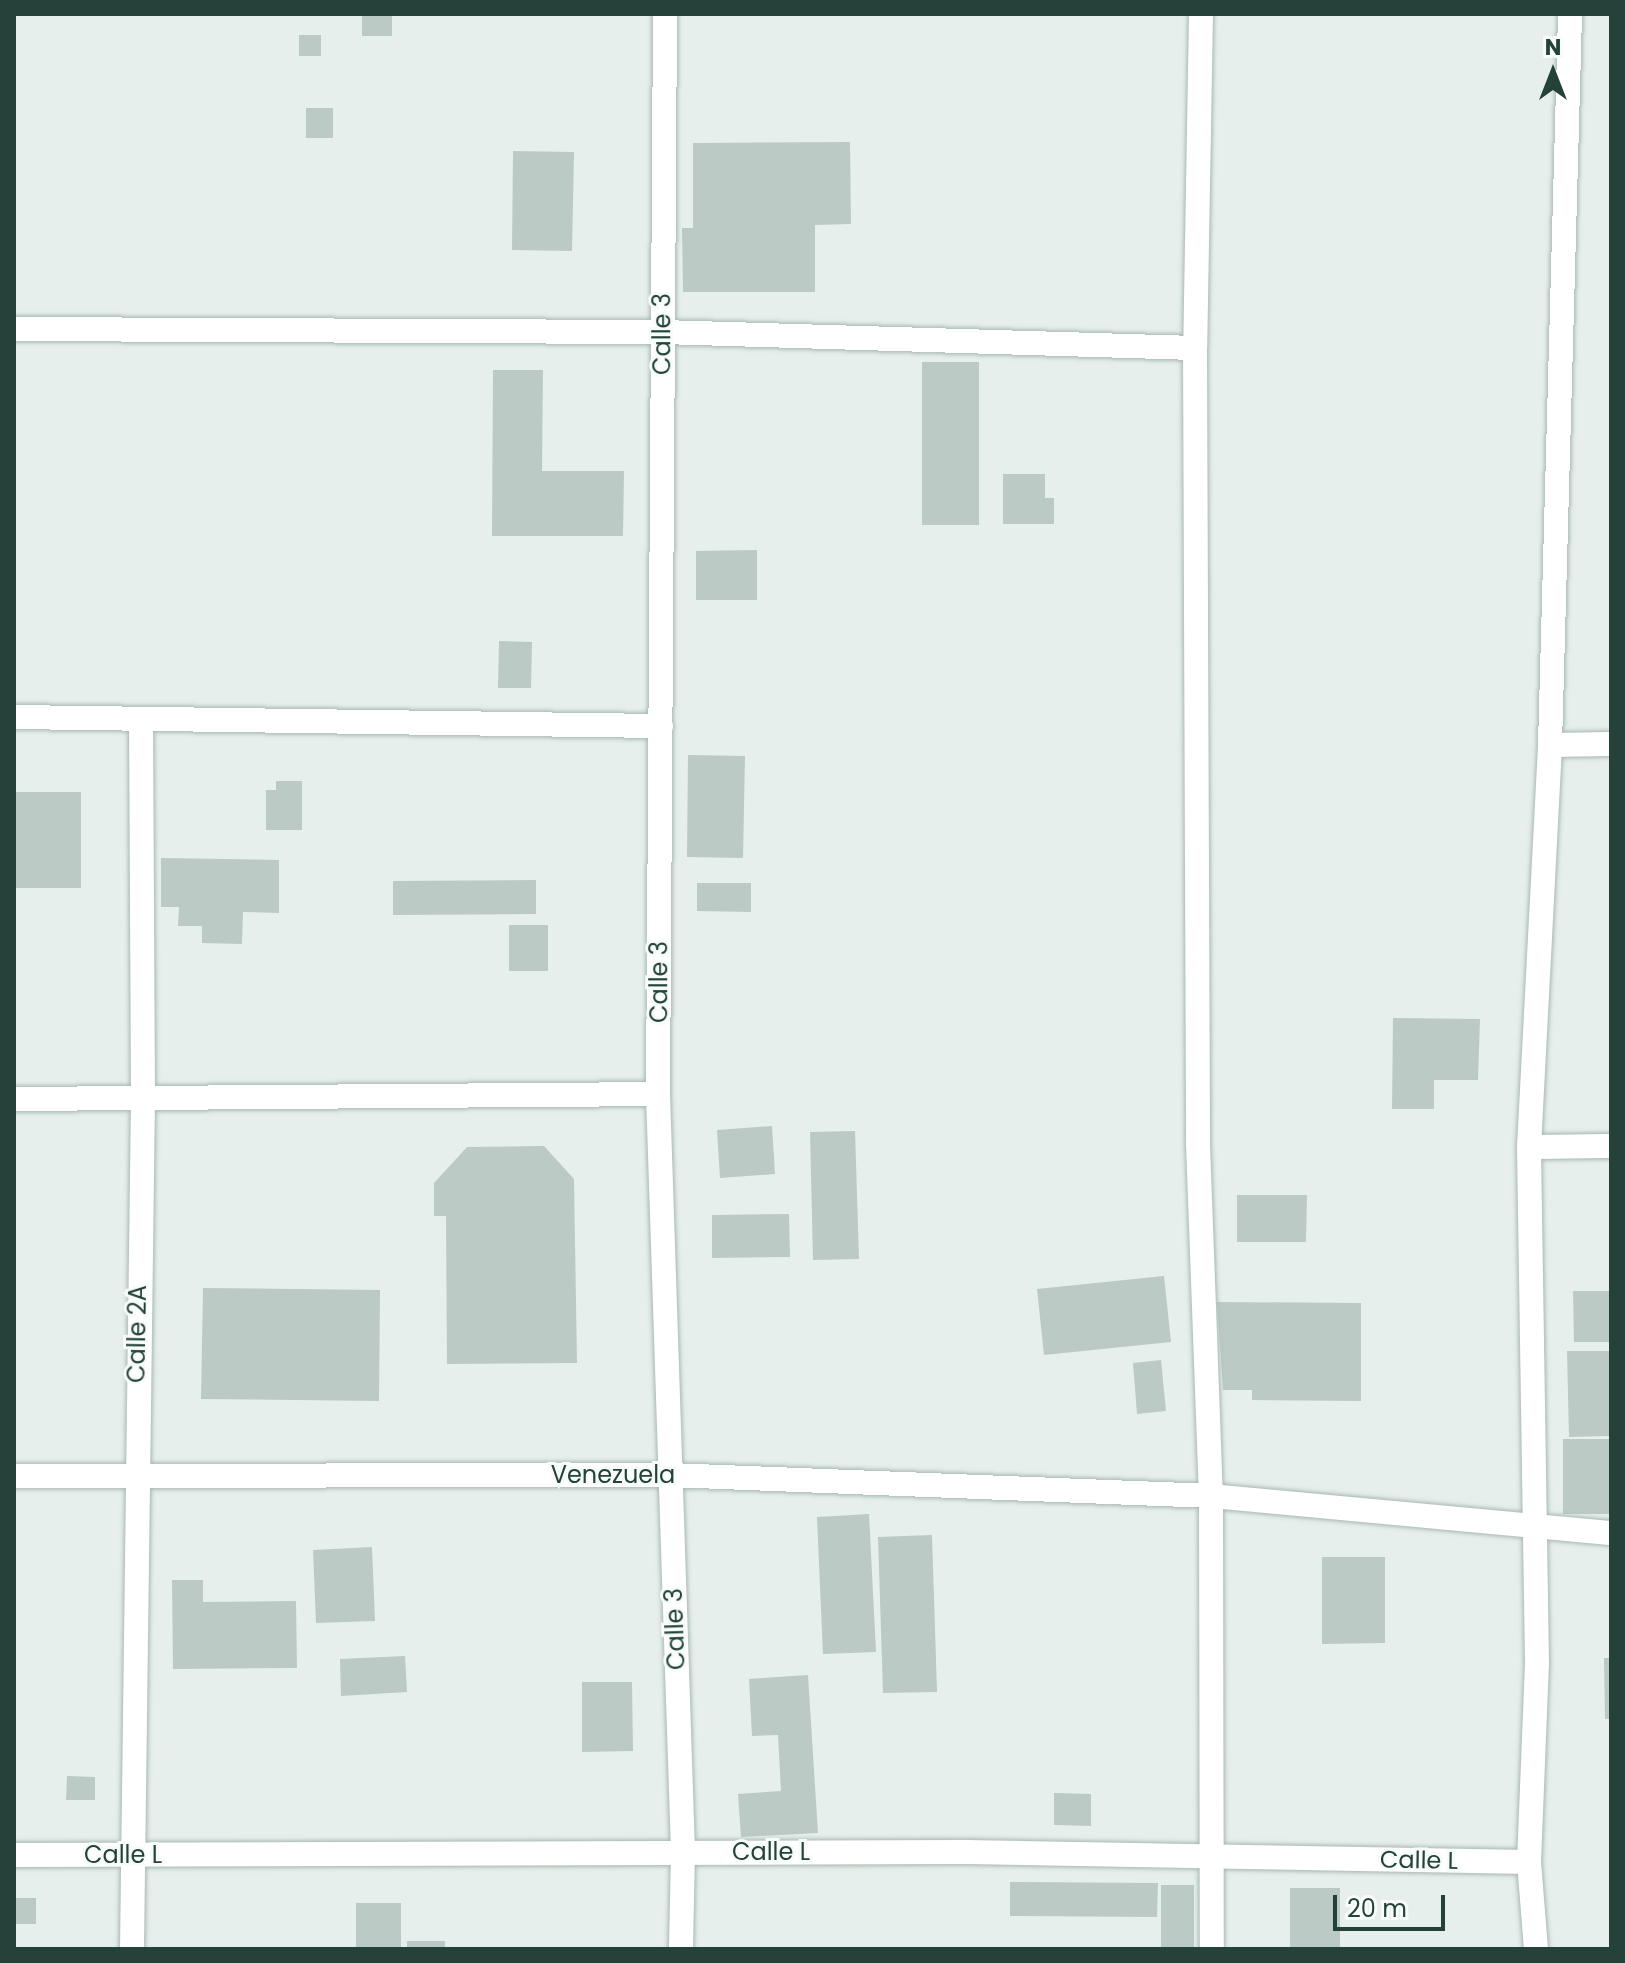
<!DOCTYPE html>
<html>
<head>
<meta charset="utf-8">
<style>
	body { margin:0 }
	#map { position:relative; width:1625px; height:1963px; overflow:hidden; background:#e6efeb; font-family:Poppins,sans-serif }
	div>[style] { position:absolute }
	.building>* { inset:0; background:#bbcac4 }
	.roads { filter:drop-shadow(0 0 2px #a8b8b2) drop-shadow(0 0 2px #a8b8b2) }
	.minor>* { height:24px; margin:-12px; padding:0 12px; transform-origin:12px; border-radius:12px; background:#fff }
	span { translate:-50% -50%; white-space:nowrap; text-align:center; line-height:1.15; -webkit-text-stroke:6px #f7fbf9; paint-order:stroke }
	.street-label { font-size:24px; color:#24423a }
	.frame { position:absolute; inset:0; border:16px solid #24423a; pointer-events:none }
	.north { position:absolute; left:1513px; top:32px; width:80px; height:80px; -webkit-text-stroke:6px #f7fbf9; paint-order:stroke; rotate:0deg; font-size:22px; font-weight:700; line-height:32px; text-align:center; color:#24423a }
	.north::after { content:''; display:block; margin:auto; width:28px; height:36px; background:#24423a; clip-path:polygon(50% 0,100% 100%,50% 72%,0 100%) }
	.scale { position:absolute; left:1333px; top:1895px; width:112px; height:36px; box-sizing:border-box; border:4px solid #24423a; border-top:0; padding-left:10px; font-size:24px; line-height:28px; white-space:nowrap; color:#24423a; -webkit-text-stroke:6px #f7fbf9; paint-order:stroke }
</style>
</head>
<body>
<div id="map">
	<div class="building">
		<div style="clip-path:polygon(362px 14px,392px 14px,392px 36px,362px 36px)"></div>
		<div style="clip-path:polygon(299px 35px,321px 35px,321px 56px,299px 56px)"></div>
		<div style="clip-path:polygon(306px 108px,333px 108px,333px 138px,306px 138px)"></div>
		<div style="clip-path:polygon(850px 142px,851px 224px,815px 225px,815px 292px,683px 292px,682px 228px,693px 228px,693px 143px)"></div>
		<div style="clip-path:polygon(513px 151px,574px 152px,572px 251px,512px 250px)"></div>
		<div style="clip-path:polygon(922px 362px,979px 362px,979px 525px,922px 525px)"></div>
		<div style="clip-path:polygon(493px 370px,543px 370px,542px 471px,624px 471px,623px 536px,492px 536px)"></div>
		<div style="clip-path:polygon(1003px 474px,1045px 474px,1045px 498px,1054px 498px,1054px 524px,1003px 524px)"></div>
		<div style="clip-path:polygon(757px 550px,757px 600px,696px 600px,696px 551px)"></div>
		<div style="clip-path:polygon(499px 641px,532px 642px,531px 688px,498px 688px)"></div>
		<div style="clip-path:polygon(688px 755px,745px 756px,743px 858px,687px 857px)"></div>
		<div style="clip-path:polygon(276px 781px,302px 781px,302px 830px,266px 830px,266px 790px,276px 790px)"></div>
		<div style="clip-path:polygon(14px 792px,81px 792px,81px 888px,14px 888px)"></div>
		<div style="clip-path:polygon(161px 858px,279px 860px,279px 913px,243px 912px,242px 944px,202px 943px,202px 926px,178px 926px,179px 907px,161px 907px)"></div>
		<div style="clip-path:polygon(536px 880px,536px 914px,393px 915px,393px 881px)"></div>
		<div style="clip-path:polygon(697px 883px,751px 883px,751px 912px,697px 911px)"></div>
		<div style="clip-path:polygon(509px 925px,548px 925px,548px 971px,509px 971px)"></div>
		<div style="clip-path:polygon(1393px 1018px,1480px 1019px,1478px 1080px,1434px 1080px,1434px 1109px,1392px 1109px)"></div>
		<div style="clip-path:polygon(772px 1126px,775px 1174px,720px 1178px,717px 1130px)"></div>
		<div style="clip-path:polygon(855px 1131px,859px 1259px,813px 1260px,810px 1132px)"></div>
		<div style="clip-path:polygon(544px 1146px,574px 1179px,577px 1363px,447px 1364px,446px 1216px,434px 1216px,434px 1183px,467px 1147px)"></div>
		<div style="clip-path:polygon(1237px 1195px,1307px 1195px,1306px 1242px,1237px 1242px)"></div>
		<div style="clip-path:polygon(789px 1214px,790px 1257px,712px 1258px,712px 1215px)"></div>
		<div style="clip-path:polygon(1164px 1276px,1171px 1342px,1044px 1355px,1037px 1289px)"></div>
		<div style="clip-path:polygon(203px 1288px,380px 1290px,379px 1401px,201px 1399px)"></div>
		<div style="clip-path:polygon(1573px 1291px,1611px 1291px,1611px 1342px,1574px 1342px)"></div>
		<div style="clip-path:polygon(1217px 1302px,1361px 1303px,1361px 1401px,1252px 1400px,1252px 1390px,1223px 1390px)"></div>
		<div style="clip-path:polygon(1567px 1351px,1611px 1351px,1611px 1436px,1569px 1437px)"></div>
		<div style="clip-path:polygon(1161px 1360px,1166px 1411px,1137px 1414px,1133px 1363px)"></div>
		<div style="clip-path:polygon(1563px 1439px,1611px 1439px,1611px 1514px,1563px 1514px)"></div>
		<div style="clip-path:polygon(869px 1514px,876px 1652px,823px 1654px,817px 1517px)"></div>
		<div style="clip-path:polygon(932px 1535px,937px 1692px,883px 1693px,878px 1537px)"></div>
		<div style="clip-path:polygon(372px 1547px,375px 1621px,316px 1623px,313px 1550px)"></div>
		<div style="clip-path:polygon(1322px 1557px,1385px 1557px,1385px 1643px,1322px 1644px)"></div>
		<div style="clip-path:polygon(172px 1580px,203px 1580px,203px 1602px,296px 1601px,297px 1668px,173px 1669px)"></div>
		<div style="clip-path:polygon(405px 1656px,407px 1692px,341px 1696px,340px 1659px)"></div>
		<div style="clip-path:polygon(1604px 1658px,1611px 1658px,1611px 1719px,1605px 1719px)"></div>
		<div style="clip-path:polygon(808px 1675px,818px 1833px,741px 1837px,738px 1794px,781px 1791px,778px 1735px,752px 1736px,749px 1679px)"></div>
		<div style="clip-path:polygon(582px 1682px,632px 1682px,633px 1751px,582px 1752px)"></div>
		<div style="clip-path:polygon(67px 1776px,95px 1777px,95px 1800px,66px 1800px)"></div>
		<div style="clip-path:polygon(1054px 1793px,1091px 1794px,1091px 1826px,1054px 1825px)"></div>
		<div style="clip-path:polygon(1010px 1882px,1158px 1883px,1157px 1917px,1010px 1916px)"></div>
		<div style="clip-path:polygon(1161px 1885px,1194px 1885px,1194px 1949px,1161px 1949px)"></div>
		<div style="clip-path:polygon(1290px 1888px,1340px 1888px,1340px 1949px,1290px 1949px)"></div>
		<div style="clip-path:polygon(14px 1898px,36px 1898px,36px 1924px,14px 1924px)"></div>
		<div style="clip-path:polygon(356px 1903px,401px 1903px,401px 1949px,356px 1949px)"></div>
		<div style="clip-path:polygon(407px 1941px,445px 1941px,445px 1949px,407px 1949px)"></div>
	</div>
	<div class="roads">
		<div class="minor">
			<div style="left:665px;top:14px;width:1080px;rotate:90.37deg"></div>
			<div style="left:658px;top:1094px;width:758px;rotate:88.11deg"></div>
			<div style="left:683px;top:1852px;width:97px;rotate:91.2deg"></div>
			<div style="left:1201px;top:14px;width:334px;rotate:91deg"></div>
			<div style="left:1195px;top:348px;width:796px;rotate:89.78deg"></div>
			<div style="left:1198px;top:1144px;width:352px;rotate:87.9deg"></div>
			<div style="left:1211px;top:1496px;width:453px;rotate:89.9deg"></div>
			<div style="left:14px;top:329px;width:648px;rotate:0.27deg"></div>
			<div style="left:662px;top:332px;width:533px;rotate:1.72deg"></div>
			<div style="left:14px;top:717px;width:647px;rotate:0.8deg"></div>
			<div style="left:1550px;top:745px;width:61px;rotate:-0.9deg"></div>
			<div style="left:14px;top:1099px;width:644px;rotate:-0.44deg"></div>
			<div style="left:1529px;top:1147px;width:82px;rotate:-0.7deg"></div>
			<div style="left:14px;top:1476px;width:656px;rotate:-0.09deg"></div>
			<div style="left:670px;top:1475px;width:541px;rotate:2.22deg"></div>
			<div style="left:1211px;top:1496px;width:402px;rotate:5.3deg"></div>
			<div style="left:14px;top:1855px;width:952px;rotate:-0.18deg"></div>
			<div style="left:966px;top:1852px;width:563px;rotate:1.02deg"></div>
			<div style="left:132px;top:1949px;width:851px;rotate:-89.26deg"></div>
			<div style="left:143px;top:1098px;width:379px;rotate:-90.3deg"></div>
			<div style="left:1536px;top:1949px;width:87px;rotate:-94.6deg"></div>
			<div style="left:1529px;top:1862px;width:199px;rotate:-87.7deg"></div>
			<div style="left:1537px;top:1663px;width:516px;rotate:-90.89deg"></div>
			<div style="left:1529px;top:1147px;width:403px;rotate:-87deg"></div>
			<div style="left:1550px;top:745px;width:731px;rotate:-88.43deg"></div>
		</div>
	</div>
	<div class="street-label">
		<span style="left:662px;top:334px;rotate:-90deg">Calle 3</span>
		<span style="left:659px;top:982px;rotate:-90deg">Calle 3</span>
		<span style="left:137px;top:1334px;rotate:-89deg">Calle 2A</span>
		<span style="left:613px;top:1475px">Venezuela</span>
		<span style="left:675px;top:1629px;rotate:-92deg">Calle 3</span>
		<span style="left:771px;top:1852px">Calle L</span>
		<span style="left:123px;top:1855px">Calle L</span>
		<span style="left:1419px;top:1860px;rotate:1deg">Calle L</span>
	</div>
	<div class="frame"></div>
	<div class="north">N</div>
	<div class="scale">20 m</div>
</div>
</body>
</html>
